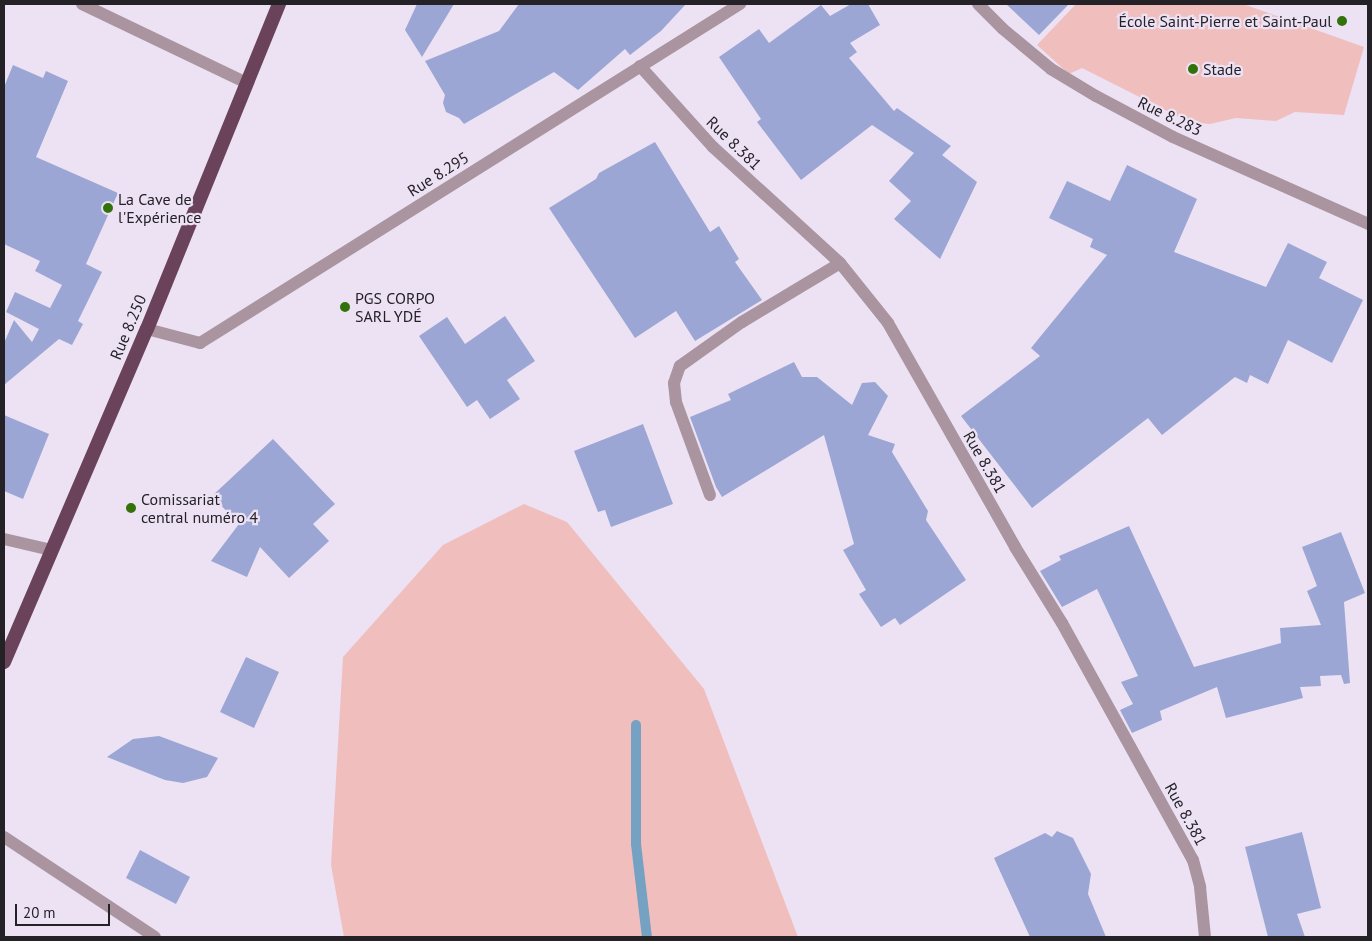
<!DOCTYPE html>
<html>
<head>
<meta charset="utf-8">
<style>
	body { margin:0 }
	#map { position:relative; width:1372px; height:941px; overflow:hidden; background:#ece2f4; font-family:"PT Sans",sans-serif }
	div>[style] { position:absolute }
	.green>* { inset:0; background:#f1bebe }
	.stream>* { height:10px; margin:-5px; padding:0 5px; transform-origin:5px; border-radius:5px; background:#75a1c2 }
	.building>* { inset:0; background:#9ca6d4 }
	.minor>* { height:12px; margin:-6px; padding:0 6px; transform-origin:6px; border-radius:6px; background:#a9949f }
	.tertiary>* { height:12px; margin:-6px; padding:0 6px; transform-origin:6px; border-radius:6px; background:#a9949f }
	.trunk>* { height:14px; margin:-7px; padding:0 7px; transform-origin:7px; border-radius:7px; background:#6a435a }
	.dots>* { width:14px; height:14px; translate:-50% -50%; box-sizing:border-box; border:2px solid #ece2f4; border-radius:50% }
	span { translate:-50% -50%; white-space:nowrap; text-align:center; line-height:1.15; -webkit-text-stroke:4.5px #ece2f4; paint-order:stroke }
	.poi-label { font-size:16px; color:#242127 }
	.right { translate:-100% -50%; text-align:right }
	.left { translate:0 -50%; text-align:left }
	.street-label { font-size:16px; color:#242127 }
	.frame { position:absolute; inset:0; border:5px solid #242127; pointer-events:none }
	.scale { position:absolute; left:15px; top:904px; width:95px; height:22px; box-sizing:border-box; border:2px solid #242127; border-top:0; padding-left:6px; font-size:15px; line-height:18px; white-space:nowrap; color:#242127; -webkit-text-stroke:4px #ece2f4; paint-order:stroke }
</style>
</head>
<body>
<div id="map">
	<div class="green">
		<div style="clip-path:polygon(1076px 4px,1243px 4px,1364px 47px,1344px 115px,1295px 112px,1276px 121px,1236px 118px,1210px 124px,1189px 122px,1082px 68px,1069px 74px,1037px 45px)"></div>
		<div style="clip-path:polygon(524px 504px,567px 522px,704px 689px,798px 937px,344px 937px,331px 865px,343px 657px,443px 545px)"></div>
	</div>
	<div class="stream">
		<div style="left:636px;top:725px;width:119px;rotate:90deg"></div>
		<div style="left:636px;top:844px;width:94px;rotate:83.3deg"></div>
	</div>
	<div class="building">
		<div style="clip-path:polygon(417px 4px,454px 4px,422px 57px,405px 30px)"></div>
		<div style="clip-path:polygon(519px 4px,686px 4px,661px 31px,630px 55px,625px 49px,578px 90px,554px 72px,464px 124px,459px 118px,446px 112px,443px 103px,445px 95px,425px 61px,499px 31px)"></div>
		<div style="clip-path:polygon(851px 4px,868px 4px,880px 25px,850px 43px,857px 52px,849px 58px,894px 111px,897px 108px,951px 146px,942px 155px,977px 182px,940px 259px,894px 219px,911px 201px,889px 181px,914px 153px,872px 125px,801px 180px,757px 122px,761px 119px,719px 57px,759px 29px,769px 43px,821px 5px,830px 16px)"></div>
		<div style="clip-path:polygon(1006px 4px,1069px 4px,1039px 35px)"></div>
		<div style="clip-path:polygon(13px 65px,43px 78px,46px 71px,68px 81px,36px 157px,118px 193px,86px 264px,102px 272px,78px 321px,83px 324px,72px 345px,59px 339px,4px 385px,4px 343px,14px 320px,32px 342px,39px 329px,6px 312px,15px 292px,50px 308px,62px 285px,35px 271px,40px 261px,4px 244px,4px 87px)"></div>
		<div style="clip-path:polygon(655px 142px,710px 232px,719px 226px,739px 259px,735px 262px,762px 300px,695px 341px,676px 311px,635px 338px,549px 208px,596px 179px,599px 173px)"></div>
		<div style="clip-path:polygon(1127px 165px,1197px 199px,1174px 252px,1266px 287px,1288px 243px,1327px 262px,1319px 278px,1363px 300px,1332px 363px,1288px 340px,1268px 384px,1250px 375px,1247px 383px,1235px 377px,1162px 435px,1148px 418px,1032px 508px,961px 416px,1040px 356px,1031px 348px,1107px 255px,1090px 247px,1093px 239px,1049px 218px,1067px 181px,1110px 201px)"></div>
		<div style="clip-path:polygon(505px 316px,535px 361px,507px 380px,520px 399px,490px 419px,477px 400px,467px 407px,419px 336px,447px 317px,465px 344px)"></div>
		<div style="clip-path:polygon(794px 362px,802px 377px,817px 377px,852px 405px,862px 383px,875px 382px,888px 396px,868px 435px,895px 444px,892px 452px,928px 511px,926px 520px,966px 580px,900px 625px,895px 618px,881px 627px,859px 594px,866px 590px,843px 550px,854px 544px,824px 435px,722px 497px,716px 487px,690px 417px,731px 400px,728px 394px)"></div>
		<div style="clip-path:polygon(4px 415px,49px 434px,23px 499px,4px 491px)"></div>
		<div style="clip-path:polygon(643px 424px,673px 504px,611px 527px,605px 510px,598px 512px,574px 451px)"></div>
		<div style="clip-path:polygon(273px 439px,335px 504px,313px 524px,329px 541px,289px 578px,260px 547px,247px 577px,211px 561px,239px 524px,212px 496px)"></div>
		<div style="clip-path:polygon(1129px 526px,1194px 667px,1281px 643px,1280px 628px,1321px 625px,1307px 591px,1317px 586px,1302px 547px,1341px 532px,1365px 593px,1344px 602px,1350px 683px,1344px 684px,1341px 675px,1320px 676px,1321px 686px,1300px 687px,1303px 698px,1226px 718px,1217px 687px,1160px 711px,1162px 720px,1132px 733px,1120px 710px,1133px 704px,1121px 682px,1138px 676px,1097px 589px,1062px 607px,1040px 571px,1061px 560px,1059px 556px)"></div>
		<div style="clip-path:polygon(246px 657px,279px 672px,254px 728px,220px 712px)"></div>
		<div style="clip-path:polygon(159px 736px,218px 758px,207px 777px,183px 783px,165px 780px,107px 757px,133px 739px)"></div>
		<div style="clip-path:polygon(1057px 831px,1073px 838px,1091px 874px,1088px 894px,1106px 937px,1030px 937px,994px 858px,1045px 833px,1052px 837px)"></div>
		<div style="clip-path:polygon(1302px 832px,1321px 908px,1297px 914px,1305px 937px,1268px 937px,1245px 847px)"></div>
		<div style="clip-path:polygon(140px 850px,190px 877px,176px 904px,126px 878px)"></div>
	</div>
	<div class="minor">
		<div style="left:82px;top:4px;width:183px;rotate:25.6deg"></div>
		<div style="left:978px;top:4px;width:35px;rotate:45deg"></div>
		<div style="left:1003px;top:29px;width:62px;rotate:39.8deg"></div>
		<div style="left:1051px;top:69px;width:52px;rotate:31deg"></div>
		<div style="left:1096px;top:96px;width:87px;rotate:28deg"></div>
		<div style="left:1173px;top:137px;width:214px;rotate:24deg"></div>
		<div style="left:640px;top:66px;width:109px;rotate:48deg"></div>
		<div style="left:713px;top:147px;width:172px;rotate:42.4deg"></div>
		<div style="left:840px;top:263px;width:77px;rotate:51.3deg"></div>
		<div style="left:888px;top:323px;width:257px;rotate:60.4deg"></div>
		<div style="left:1015px;top:547px;width:89px;rotate:58.3deg"></div>
		<div style="left:1062px;top:623px;width:271px;rotate:61.1deg"></div>
		<div style="left:1193px;top:860px;width:28px;rotate:75deg"></div>
		<div style="left:1200px;top:887px;width:50px;rotate:84.3deg"></div>
		<div style="left:710px;top:495px;width:99px;rotate:-110.1deg"></div>
		<div style="left:676px;top:402px;width:19px;rotate:-96deg"></div>
		<div style="left:674px;top:383px;width:18px;rotate:-71deg"></div>
		<div style="left:680px;top:366px;width:76px;rotate:-35.4deg"></div>
		<div style="left:742px;top:322px;width:114px;rotate:-31deg"></div>
		<div style="left:4px;top:539px;width:48px;rotate:13.2deg"></div>
		<div style="left:4px;top:837px;width:181px;rotate:33.5deg"></div>
	</div>
	<div class="tertiary">
		<div style="left:147px;top:329px;width:55px;rotate:14.8deg"></div>
		<div style="left:200px;top:343px;width:638px;rotate:-32.12deg"></div>
	</div>
	<div class="trunk">
		<div style="left:4px;top:662px;width:362px;rotate:-66.8deg"></div>
		<div style="left:147px;top:329px;width:351px;rotate:-67.9deg"></div>
	</div>
	<div class="dots">
		<div style="left:1342px;top:21px;background:#33720a"></div>
		<div style="left:1193px;top:69px;background:#33720a"></div>
		<div style="left:108px;top:208px;background:#33720a"></div>
		<div style="left:345px;top:307px;background:#33720a"></div>
		<div style="left:131px;top:508px;background:#33720a"></div>
	</div>
	<div class="poi-label">
		<span class="right" style="left:1332px;top:21px">École Saint-Pierre et Saint-Paul</span>
		<span class="left" style="left:1203px;top:69px">Stade</span>
		<span class="left" style="left:118px;top:208px">La Cave de<br>l'Expérience</span>
		<span class="left" style="left:355px;top:307px">PGS CORPO<br>SARL YDÉ</span>
		<span class="left" style="left:141px;top:508px">Comissariat<br>central numéro 4</span>
	</div>
	<div class="street-label">
		<span style="left:1170px;top:116px;rotate:26deg">Rue 8.283</span>
		<span style="left:734px;top:143px;rotate:44deg">Rue 8.381</span>
		<span style="left:438px;top:174px;rotate:-32deg">Rue 8.295</span>
		<span style="left:128px;top:327px;rotate:-67deg">Rue 8.250</span>
		<span style="left:985px;top:462px;rotate:60deg">Rue 8.381</span>
		<span style="left:1186px;top:814px;rotate:61deg">Rue 8.381</span>
	</div>
	<div class="frame"></div>
	<div class="scale">20 m</div>
</div>
</body>
</html>
